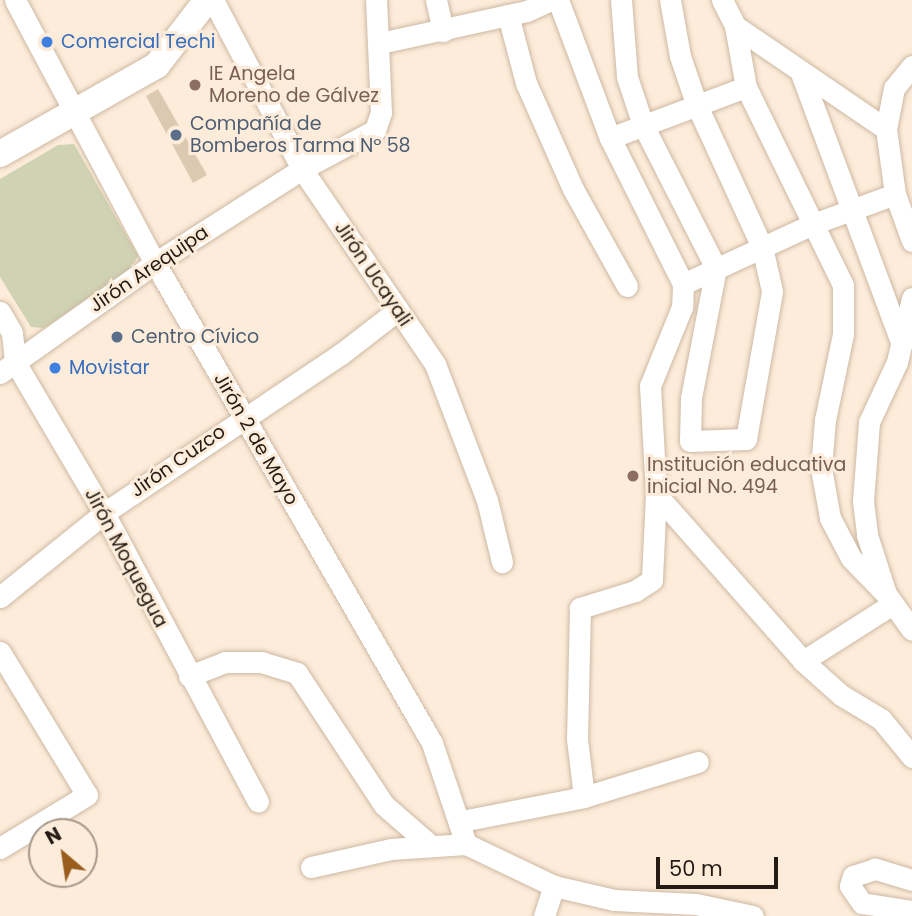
<!DOCTYPE html>
<html>
<head>
<meta charset="utf-8">
<style>
	body { margin:0 }
	#map { position:relative; width:912px; height:916px; overflow:hidden; background:#fdecda; font-family:Poppins,sans-serif }
	div>[style] { position:absolute }
	.green>* { inset:0; background:#cfd2b3 }
	.building>* { inset:0; background:#ddc9b2 }
	.roads { filter:drop-shadow(0 0 2px #cdb9a3) drop-shadow(0 0 2px #cdb9a3) }
	.minor>* { height:21px; margin:-10.5px; padding:0 10.5px; transform-origin:10.5px; border-radius:10.5px; background:#fff }
	.major>* { height:26px; margin:-13px; padding:0 13px; transform-origin:13px; border-radius:13px; background:#fff }
	.dots>* { width:19px; height:19px; translate:-50% -50%; box-sizing:border-box; border:4px solid #fdecda; border-radius:50% }
	span { translate:-50% -50%; white-space:nowrap; text-align:center; line-height:1.15; -webkit-text-stroke:6px #fdecda; paint-order:stroke }
	.shop-label { font-size:19px; color:#366cbe }
	.left { translate:0 -50%; text-align:left }
	.education-label { font-size:19px; color:#785e54 }
	.service-label { font-size:19px; color:#4e5e75 }
	.street-label { font-size:19px; color:#241c14 }
	.north { position:absolute; left:28px; top:818px; width:70px; height:70px; box-sizing:border-box; background:#fdecda; border:2px solid #a6998b; border-radius:50%; rotate:331deg; font-size:19px; font-weight:700; line-height:28px; text-align:center; color:#241c14 }
	.north::after { content:''; display:block; margin:auto; width:24px; height:32px; background:#995d1e; clip-path:polygon(50% 0,100% 100%,50% 72%,0 100%) }
	.scale { position:absolute; left:656px; top:857px; width:122px; height:32px; box-sizing:border-box; border:4px solid #241c14; border-top:0; padding-left:9px; font-size:21px; line-height:24px; white-space:nowrap; color:#241c14; -webkit-text-stroke:5px #fdecda; paint-order:stroke }
</style>
</head>
<body>
<div id="map">
	<div class="green">
		<div style="clip-path:polygon(74px 144px,138px 256px,128px 272px,44px 328px,31px 327px,0 277px,0 179px,58px 145px)"></div>
	</div>
	<div class="building">
		<div style="clip-path:polygon(158px 89px,207px 175px,193px 183px,146px 96px)"></div>
	</div>
	<div class="roads">
		<div class="minor">
			<div style="left:15px;top:0;width:298px;rotate:62deg"></div>
			<div style="left:155px;top:263px;width:554px;rotate:60.01deg"></div>
			<div style="left:432px;top:743px;width:107px;rotate:71.4deg"></div>
			<div style="left:213px;top:0;width:191px;rotate:62.2deg"></div>
			<div style="left:302px;top:169px;width:236px;rotate:55.7deg"></div>
			<div style="left:435px;top:364px;width:146px;rotate:69.1deg"></div>
			<div style="left:487px;top:500px;width:64px;rotate:76.4deg"></div>
			<div style="left:436px;top:0;width:32px;rotate:77deg"></div>
			<div style="left:558px;top:0;width:147px;rotate:69.4deg"></div>
			<div style="left:610px;top:138px;width:163px;rotate:63.4deg"></div>
			<div style="left:683px;top:284px;width:23px;rotate:92deg"></div>
			<div style="left:682px;top:307px;width:85px;rotate:112.1deg"></div>
			<div style="left:650px;top:386px;width:108px;rotate:86.8deg"></div>
			<div style="left:656px;top:494px;width:86px;rotate:92.7deg"></div>
			<div style="left:652px;top:580px;width:20px;rotate:147deg"></div>
			<div style="left:635px;top:591px;width:58px;rotate:162.8deg"></div>
			<div style="left:580px;top:608px;width:131px;rotate:91.3deg"></div>
			<div style="left:577px;top:739px;width:58px;rotate:83.1deg"></div>
			<div style="left:621px;top:0;width:77px;rotate:85.5deg"></div>
			<div style="left:627px;top:77px;width:51px;rotate:71.6deg"></div>
			<div style="left:643px;top:125px;width:161px;rotate:63deg"></div>
			<div style="left:716px;top:268px;width:132px;rotate:100.9deg"></div>
			<div style="left:691px;top:398px;width:43px;rotate:91.3deg"></div>
			<div style="left:690px;top:441px;width:56px;rotate:-2deg"></div>
			<div style="left:746px;top:439px;width:150px;rotate:-80deg"></div>
			<div style="left:772px;top:291px;width:45px;rotate:-102.8deg"></div>
			<div style="left:762px;top:247px;width:155px;rotate:-114.7deg"></div>
			<div style="left:697px;top:106px;width:53px;rotate:-108.8deg"></div>
			<div style="left:680px;top:56px;width:57px;rotate:-100.1deg"></div>
			<div style="left:722px;top:0;width:29px;rotate:63deg"></div>
			<div style="left:735px;top:26px;width:183px;rotate:34.3deg"></div>
			<div style="left:508px;top:15px;width:70px;rotate:75.2deg"></div>
			<div style="left:526px;top:83px;width:116px;rotate:66.1deg"></div>
			<div style="left:573px;top:189px;width:111px;rotate:60.9deg"></div>
			<div style="left:735px;top:26px;width:62px;rotate:79.8deg"></div>
			<div style="left:746px;top:87px;width:220px;rotate:63.9deg"></div>
			<div style="left:843px;top:285px;width:49px;rotate:90deg"></div>
			<div style="left:843px;top:334px;width:88px;rotate:101.8deg"></div>
			<div style="left:825px;top:420px;width:48px;rotate:94.8deg"></div>
			<div style="left:821px;top:468px;width:51px;rotate:79.8deg"></div>
			<div style="left:830px;top:518px;width:45px;rotate:62.3deg"></div>
			<div style="left:851px;top:558px;width:50px;rotate:45.8deg"></div>
			<div style="left:380px;top:43px;width:150px;rotate:-12.3deg"></div>
			<div style="left:527px;top:11px;width:26px;rotate:-25deg"></div>
			<div style="left:912px;top:66px;width:28px;rotate:129deg"></div>
			<div style="left:894px;top:88px;width:42px;rotate:101deg"></div>
			<div style="left:886px;top:129px;width:66px;rotate:82.1deg"></div>
			<div style="left:895px;top:194px;width:50px;rotate:70.1deg"></div>
			<div style="left:801px;top:73px;width:289px;rotate:69.6deg"></div>
			<div style="left:610px;top:138px;width:145px;rotate:-20.6deg"></div>
			<div style="left:683px;top:284px;width:143px;rotate:-24.8deg"></div>
			<div style="left:813px;top:224px;width:87px;rotate:-20.1deg"></div>
			<div style="left:912px;top:298px;width:66px;rotate:103.2deg"></div>
			<div style="left:897px;top:362px;width:66px;rotate:115deg"></div>
			<div style="left:869px;top:422px;width:79px;rotate:94.3deg"></div>
			<div style="left:863px;top:501px;width:34px;rotate:83deg"></div>
			<div style="left:867px;top:535px;width:62px;rotate:72.1deg"></div>
			<div style="left:886px;top:594px;width:44px;rotate:54.2deg"></div>
			<div style="left:0;top:312px;width:24px;rotate:60deg"></div>
			<div style="left:12px;top:333px;width:29px;rotate:84deg"></div>
			<div style="left:15px;top:362px;width:175px;rotate:59.5deg"></div>
			<div style="left:104px;top:513px;width:327px;rotate:61.9deg"></div>
			<div style="left:0;top:373px;width:190px;rotate:-35.4deg"></div>
			<div style="left:155px;top:263px;width:174px;rotate:-32.6deg"></div>
			<div style="left:302px;top:169px;width:83px;rotate:-28.1deg"></div>
			<div style="left:375px;top:130px;width:18px;rotate:-71deg"></div>
			<div style="left:381px;top:113px;width:113px;rotate:-92.5deg"></div>
			<div style="left:656px;top:494px;width:222px;rotate:48.6deg"></div>
			<div style="left:803px;top:661px;width:51px;rotate:41.8deg"></div>
			<div style="left:841px;top:695px;width:47px;rotate:31deg"></div>
			<div style="left:881px;top:719px;width:49px;rotate:50.8deg"></div>
			<div style="left:0;top:597px;width:134px;rotate:-38.9deg"></div>
			<div style="left:104px;top:513px;width:285px;rotate:-33.9deg"></div>
			<div style="left:341px;top:354px;width:72px;rotate:-37.7deg"></div>
			<div style="left:0;top:652px;width:167px;rotate:58.7deg"></div>
			<div style="left:87px;top:795px;width:102px;rotate:148.7deg"></div>
			<div style="left:803px;top:661px;width:104px;rotate:-32.5deg"></div>
			<div style="left:189px;top:676px;width:39px;rotate:-21deg"></div>
			<div style="left:225px;top:662px;width:36px"></div>
			<div style="left:261px;top:662px;width:38px;rotate:17deg"></div>
			<div style="left:297px;top:673px;width:158px;rotate:56.6deg"></div>
			<div style="left:384px;top:805px;width:61px;rotate:41deg"></div>
			<div style="left:462px;top:821px;width:124px;rotate:-11.1deg"></div>
			<div style="left:584px;top:797px;width:119px;rotate:-17.1deg"></div>
			<div style="left:311px;top:867px;width:82px;rotate:-12.7deg"></div>
			<div style="left:391px;top:849px;width:75px;rotate:-3.8deg"></div>
			<div style="left:466px;top:844px;width:98px;rotate:25.5deg"></div>
			<div style="left:554px;top:886px;width:62px;rotate:13.1deg"></div>
			<div style="left:614px;top:900px;width:82px;rotate:2.8deg"></div>
			<div style="left:696px;top:904px;width:58px;rotate:11.9deg"></div>
			<div style="left:912px;top:880px;width:39px;rotate:-163deg"></div>
			<div style="left:875px;top:869px;width:23px;rotate:162deg"></div>
			<div style="left:853px;top:876px;width:10px;rotate:107deg"></div>
			<div style="left:850px;top:886px;width:21px;rotate:55deg"></div>
			<div style="left:862px;top:903px;width:51px;rotate:9.1deg"></div>
			<div style="left:544px;top:916px;width:32px;rotate:-72deg"></div>
		</div>
		<div class="major">
			<div style="left:0;top:154px;width:180px;rotate:-29.5deg"></div>
			<div style="left:157px;top:65px;width:82px;rotate:-52.4deg"></div>
		</div>
	</div>
	<div class="dots">
		<div style="left:47px;top:42px;background:#3f7fe0"></div>
		<div style="left:195px;top:85px;background:#8d6e63"></div>
		<div style="left:176px;top:135px;background:#5c6f8a"></div>
		<div style="left:117px;top:337px;background:#5c6f8a"></div>
		<div style="left:55px;top:368px;background:#3f7fe0"></div>
		<div style="left:633px;top:476px;background:#8d6e63"></div>
	</div>
	<div class="shop-label">
		<span class="left" style="left:61px;top:42px">Comercial Techi</span>
		<span class="left" style="left:69px;top:368px">Movistar</span>
	</div>
	<div class="education-label">
		<span class="left" style="left:209px;top:85px">IE Angela<br>Moreno de Gálvez</span>
		<span class="left" style="left:647px;top:476px">Institución educativa<br>inicial No. 494</span>
	</div>
	<div class="service-label">
		<span class="left" style="left:190px;top:135px">Compañía de<br>Bomberos Tarma Nº 58</span>
		<span class="left" style="left:131px;top:337px">Centro Cívico</span>
	</div>
	<div class="street-label">
		<span style="left:149px;top:269px;rotate:-34deg">Jirón Arequipa</span>
		<span style="left:373px;top:274px;rotate:56deg">Jirón Ucayali</span>
		<span style="left:256px;top:439px;rotate:60deg">Jirón 2 de Mayo</span>
		<span style="left:178px;top:461px;rotate:-35deg">Jirón Cuzco</span>
		<span style="left:126px;top:558px;rotate:62deg">Jirón Moquegua</span>
	</div>
	<div class="north">N</div>
	<div class="scale">50 m</div>
</div>
</body>
</html>
